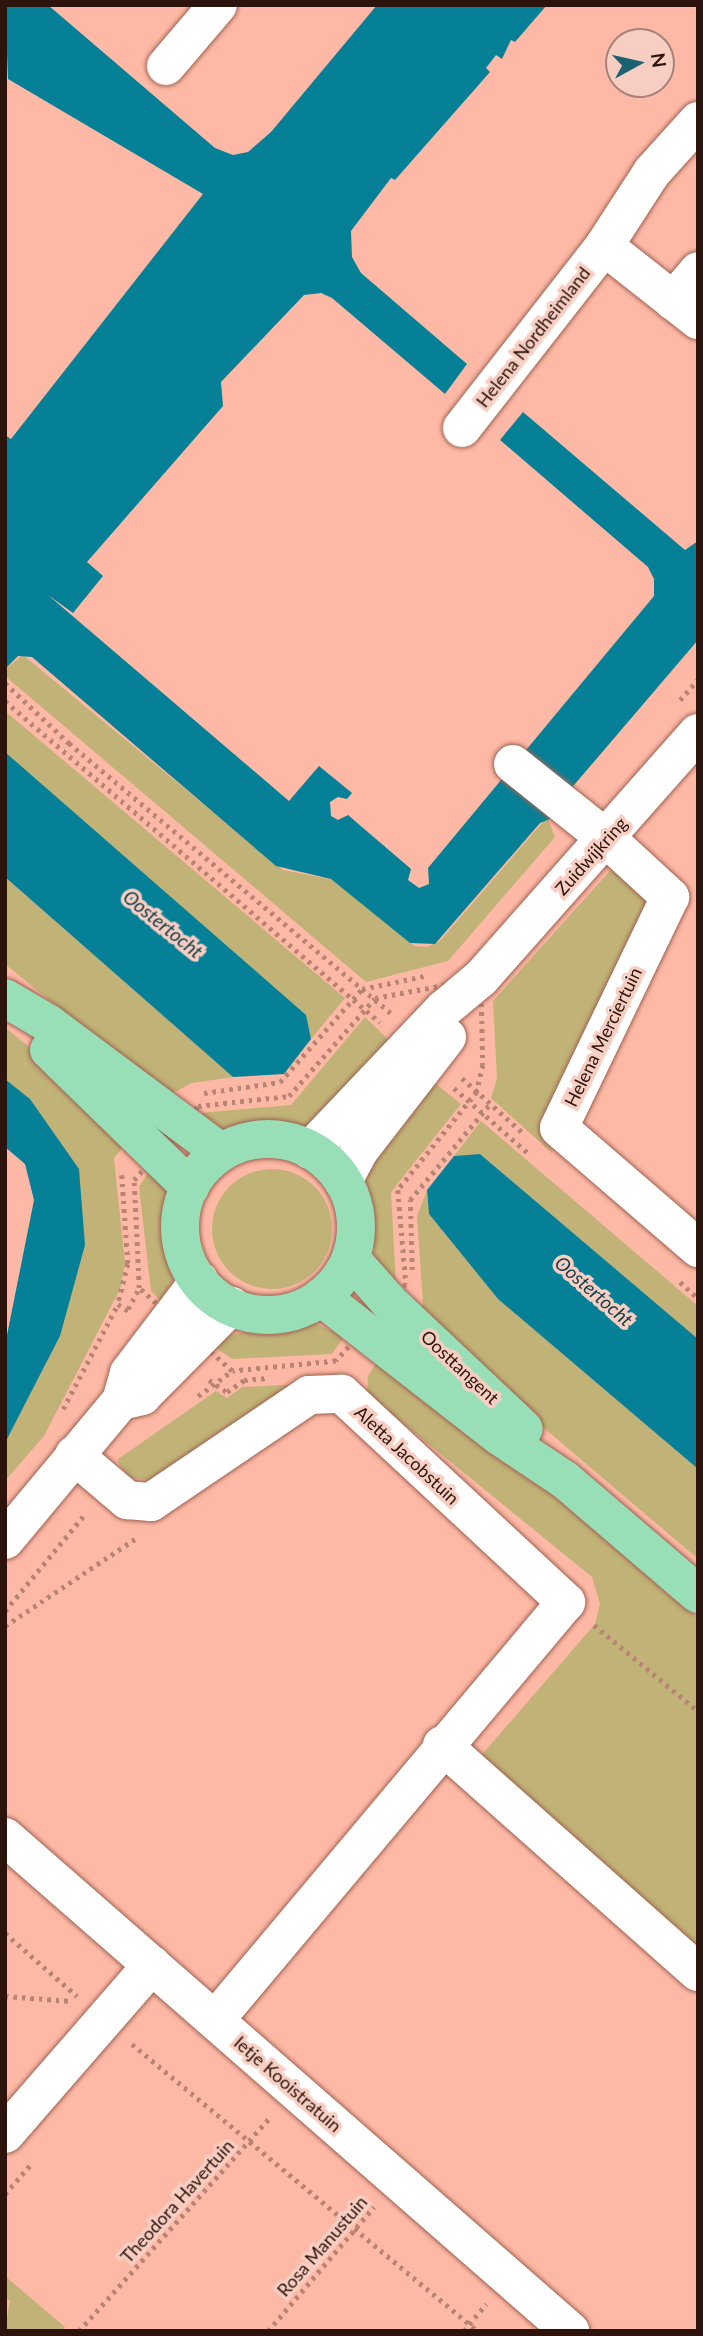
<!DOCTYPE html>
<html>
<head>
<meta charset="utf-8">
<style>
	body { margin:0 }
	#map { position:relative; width:703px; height:2336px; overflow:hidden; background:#feb9a6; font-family:Lato,sans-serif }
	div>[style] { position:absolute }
	.green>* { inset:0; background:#c1b377 }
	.round { border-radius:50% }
	.water>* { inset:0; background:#068097 }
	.path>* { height:4.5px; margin-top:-2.25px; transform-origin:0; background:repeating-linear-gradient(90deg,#ba8475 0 3.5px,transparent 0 8.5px) }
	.roads { filter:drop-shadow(0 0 2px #9f6251) drop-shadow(0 0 2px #9f6251) }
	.minor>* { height:38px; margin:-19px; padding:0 19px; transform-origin:19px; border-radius:19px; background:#fff }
	.major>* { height:38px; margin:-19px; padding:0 19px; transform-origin:19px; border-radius:19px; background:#98dfb8 }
	.major>.ring { margin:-19px; padding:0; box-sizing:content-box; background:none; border:38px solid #98dfb8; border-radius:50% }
	span { translate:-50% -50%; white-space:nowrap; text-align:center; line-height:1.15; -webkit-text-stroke:7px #f8cec2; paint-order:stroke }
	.street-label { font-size:18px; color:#2c140d }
	.water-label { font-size:19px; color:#103d48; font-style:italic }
	.frame { position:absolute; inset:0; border:7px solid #2c140d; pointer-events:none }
	.north { position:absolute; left:605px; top:28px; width:70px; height:70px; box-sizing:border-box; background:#f8cec2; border:2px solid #a6847a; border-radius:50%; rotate:82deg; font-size:19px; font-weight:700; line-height:28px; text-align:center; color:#2c140d }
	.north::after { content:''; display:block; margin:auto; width:24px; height:32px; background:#1a6171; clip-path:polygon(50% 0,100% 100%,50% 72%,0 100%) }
</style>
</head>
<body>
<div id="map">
	<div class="green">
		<div style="clip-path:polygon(23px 655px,283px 870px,335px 880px,414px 946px,427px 947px,440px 941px,547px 817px,555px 837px,448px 961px,366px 982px,5px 676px,5px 669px)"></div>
		<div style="clip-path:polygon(5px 711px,345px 998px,311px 1039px,305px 1015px,5px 752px)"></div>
		<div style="clip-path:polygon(617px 863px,651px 894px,549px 1139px,552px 1153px,491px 1098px,497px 1079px,493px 1001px)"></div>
		<div style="clip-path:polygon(5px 877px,233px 1077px,192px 1083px,167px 1096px,5px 964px)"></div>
		<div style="clip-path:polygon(365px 1017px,394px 1045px,309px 1126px,235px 1134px,194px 1117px,201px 1113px,291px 1105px)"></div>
		<div style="clip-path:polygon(5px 1027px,133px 1135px,114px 1158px,125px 1263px,120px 1289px,44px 1436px,5px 1481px,5px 1443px,60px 1336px,30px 1099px,5px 1079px)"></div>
		<div style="clip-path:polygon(430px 1079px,461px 1104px,391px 1192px,396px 1284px,376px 1267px,365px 1183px,369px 1165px)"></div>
		<div style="clip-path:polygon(481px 1121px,698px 1306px,698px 1339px,480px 1154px,454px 1156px)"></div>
		<div style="clip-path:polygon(151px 1168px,160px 1175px,170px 1197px,177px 1268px,164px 1304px,151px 1291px,139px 1187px)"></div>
		<div class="round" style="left:212px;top:1169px;width:120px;height:120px"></div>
		<div style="clip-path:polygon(427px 1190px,429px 1214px,498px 1299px,698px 1469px,698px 1559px,415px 1318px,423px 1304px,417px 1216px)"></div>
		<div style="clip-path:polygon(312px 1322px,344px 1337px,332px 1354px,232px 1359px,213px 1346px,229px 1335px)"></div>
		<div style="clip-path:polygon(384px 1351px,698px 1618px,698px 1948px,478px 1759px,595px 1624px,600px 1604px,592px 1577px,367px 1394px,368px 1376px)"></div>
		<div style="clip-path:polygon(302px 1384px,154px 1481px,129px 1477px,119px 1464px,118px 1459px,216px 1391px,227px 1398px,242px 1387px)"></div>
		<div style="clip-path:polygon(5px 2276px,65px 2327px,62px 2331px,5px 2329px,10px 2301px,5px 2297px)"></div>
	</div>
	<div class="water">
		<div style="clip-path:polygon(5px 5px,48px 5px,215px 148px,233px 155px,248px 152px,271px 132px,377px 5px,547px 5px,515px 42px,511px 40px,502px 59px,496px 55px,486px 68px,490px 72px,395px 180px,391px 178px,351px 231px,352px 257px,361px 273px,467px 364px,445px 394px,332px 298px,321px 293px,304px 295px,221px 382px,223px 406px,87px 562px,103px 576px,73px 613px,48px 595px,289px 801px,319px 766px,352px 793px,347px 799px,338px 797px,330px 802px,331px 816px,338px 820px,348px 815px,411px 869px,408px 880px,419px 888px,429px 884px,428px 868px,654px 596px,654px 579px,648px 567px,500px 440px,523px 412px,685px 550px,698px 541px,698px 640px,569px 791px,552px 818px,540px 823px,435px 944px,410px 943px,331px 879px,276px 866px,32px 657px,18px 656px,5px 669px,5px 435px,11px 439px,203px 194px,8px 79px)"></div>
		<div style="clip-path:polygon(5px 752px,306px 1015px,311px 1039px,284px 1074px,233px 1077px,5px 877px)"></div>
		<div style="clip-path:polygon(5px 1079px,30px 1099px,79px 1169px,85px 1245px,60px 1336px,5px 1443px,5px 1345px,34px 1200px,25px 1164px,5px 1147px)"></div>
		<div style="clip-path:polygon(480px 1154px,698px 1339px,698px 1469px,498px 1299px,429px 1214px,427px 1190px,454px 1156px)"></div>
	</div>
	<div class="path">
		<div style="left:5px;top:683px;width:88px;rotate:43.2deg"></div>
		<div style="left:69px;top:743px;width:420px;rotate:40deg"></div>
		<div style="left:680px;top:700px;width:28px;rotate:-49deg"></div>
		<div style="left:5px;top:701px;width:494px;rotate:40.6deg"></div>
		<div style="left:481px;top:978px;width:87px;rotate:88.7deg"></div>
		<div style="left:483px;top:1065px;width:28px;rotate:103deg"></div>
		<div style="left:477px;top:1092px;width:126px;rotate:128.9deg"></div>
		<div style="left:398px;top:1190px;width:94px;rotate:85.1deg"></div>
		<div style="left:406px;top:1284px;width:104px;rotate:132.3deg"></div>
		<div style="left:336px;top:1361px;width:104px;rotate:174.5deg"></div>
		<div style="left:232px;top:1371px;width:125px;rotate:-138.3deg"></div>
		<div style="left:139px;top:1288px;width:108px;rotate:-92.7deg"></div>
		<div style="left:134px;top:1180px;width:98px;rotate:-49.1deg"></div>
		<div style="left:198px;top:1106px;width:92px;rotate:-6.3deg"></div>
		<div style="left:289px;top:1096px;width:130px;rotate:-48.7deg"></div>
		<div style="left:375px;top:998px;width:108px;rotate:-10.7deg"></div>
		<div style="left:462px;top:1078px;width:82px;rotate:42deg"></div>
		<div style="left:454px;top:1088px;width:100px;rotate:41.3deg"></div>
		<div style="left:204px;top:1093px;width:77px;rotate:-8.2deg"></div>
		<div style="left:280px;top:1082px;width:124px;rotate:-48.6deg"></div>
		<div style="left:362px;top:989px;width:63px;rotate:-11.8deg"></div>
		<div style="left:122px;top:1175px;width:89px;rotate:86.1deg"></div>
		<div style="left:128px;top:1264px;width:41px;rotate:104deg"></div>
		<div style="left:118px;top:1304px;width:14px;rotate:34deg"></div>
		<div style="left:412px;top:1270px;width:70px;rotate:-91.6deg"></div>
		<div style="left:410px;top:1200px;width:125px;rotate:-50.2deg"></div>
		<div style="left:680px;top:1282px;width:24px;rotate:42deg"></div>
		<div style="left:128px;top:1309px;width:24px;rotate:-62deg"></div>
		<div style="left:209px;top:1380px;width:22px;rotate:34deg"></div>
		<div style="left:227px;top:1392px;width:21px;rotate:-35deg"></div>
		<div style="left:244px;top:1380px;width:21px;rotate:-5deg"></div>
		<div style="left:198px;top:1396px;width:42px;rotate:-36.3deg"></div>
		<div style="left:63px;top:1409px;width:119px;rotate:-62.4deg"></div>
		<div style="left:5px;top:1611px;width:126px;rotate:-50.5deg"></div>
		<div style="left:594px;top:1625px;width:135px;rotate:39.6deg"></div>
		<div style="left:5px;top:1626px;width:156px;rotate:-33.8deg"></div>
		<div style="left:5px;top:1933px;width:96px;rotate:41.2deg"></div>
		<div style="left:5px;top:1996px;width:66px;rotate:4.3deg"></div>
		<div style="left:132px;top:2044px;width:450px;rotate:39.7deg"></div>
		<div style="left:5px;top:2194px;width:41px;rotate:-48.9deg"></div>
		<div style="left:79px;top:2331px;width:288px;rotate:-48.2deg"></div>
		<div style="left:268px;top:2331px;width:163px;rotate:-49.5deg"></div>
		<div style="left:464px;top:2331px;width:35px;rotate:-51deg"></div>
	</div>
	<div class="roads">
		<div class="minor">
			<div style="left:166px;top:66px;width:80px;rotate:-49.6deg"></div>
			<div style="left:698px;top:121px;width:69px;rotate:132deg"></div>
			<div style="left:652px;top:172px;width:88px;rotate:123deg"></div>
			<div style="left:604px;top:246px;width:120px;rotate:38.2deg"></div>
			<div style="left:673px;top:301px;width:39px;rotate:-50deg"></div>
			<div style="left:462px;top:428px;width:231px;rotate:-52deg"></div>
			<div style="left:513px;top:764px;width:120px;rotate:38.6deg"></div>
			<div style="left:607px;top:839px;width:86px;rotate:42.6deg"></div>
			<div style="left:670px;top:897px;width:256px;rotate:115.7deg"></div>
			<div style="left:559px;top:1128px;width:184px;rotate:40.8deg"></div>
			<div style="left:310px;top:1150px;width:195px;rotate:-46.5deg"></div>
			<div style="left:444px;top:1009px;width:48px;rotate:-40deg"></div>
			<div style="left:481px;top:978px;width:327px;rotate:-48.5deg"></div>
			<div style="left:343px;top:1181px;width:34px;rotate:-62deg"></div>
			<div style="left:359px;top:1151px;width:144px;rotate:-52.3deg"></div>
			<div style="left:121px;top:1401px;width:22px;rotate:-13deg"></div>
			<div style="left:142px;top:1396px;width:127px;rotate:-45.3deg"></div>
			<div style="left:74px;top:1455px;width:70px;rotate:40.3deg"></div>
			<div style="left:127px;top:1500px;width:24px;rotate:5deg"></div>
			<div style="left:151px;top:1502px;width:191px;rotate:-34.1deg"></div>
			<div style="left:309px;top:1395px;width:33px;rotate:-2deg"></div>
			<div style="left:342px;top:1394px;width:306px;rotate:42.9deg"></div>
			<div style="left:566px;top:1602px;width:546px;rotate:130.02deg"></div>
			<div style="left:5px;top:1540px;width:181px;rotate:-50.2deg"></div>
			<div style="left:121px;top:1401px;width:29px;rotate:-74deg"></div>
			<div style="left:129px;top:1373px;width:116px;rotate:-52.7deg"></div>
			<div style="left:442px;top:1745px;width:342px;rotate:41.6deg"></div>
			<div style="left:5px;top:1837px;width:751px;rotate:41.16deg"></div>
			<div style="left:5px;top:2134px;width:224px;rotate:-49deg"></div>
		</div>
		<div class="major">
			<div style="left:5px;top:998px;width:51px;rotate:30.6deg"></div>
			<div style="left:49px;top:1024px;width:214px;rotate:36.7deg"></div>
			<div style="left:49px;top:1050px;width:197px;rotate:44.2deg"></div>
			<div class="ring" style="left:180px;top:1139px;width:138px;height:138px"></div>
			<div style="left:351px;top:1259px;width:57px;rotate:48.5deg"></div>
			<div style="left:389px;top:1302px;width:185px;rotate:43.3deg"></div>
			<div style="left:321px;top:1297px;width:226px;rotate:38deg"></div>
			<div style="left:499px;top:1436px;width:79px;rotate:33.7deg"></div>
			<div style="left:565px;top:1480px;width:175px;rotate:40.6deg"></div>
		</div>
	</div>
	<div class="street-label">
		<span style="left:533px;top:337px;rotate:-52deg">Helena Nordheimland</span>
		<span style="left:591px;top:856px;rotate:-48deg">Zuidwijkring</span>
		<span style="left:603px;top:1037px;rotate:-64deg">Helena Merciertuin</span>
		<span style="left:460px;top:1367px;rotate:43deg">Oosttangent</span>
		<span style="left:407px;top:1455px;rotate:43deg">Aletta Jacobstuin</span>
		<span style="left:288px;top:2084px;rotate:41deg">Ietje Kooistratuin</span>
		<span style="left:177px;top:2201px;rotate:-48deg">Theodora Havertuin</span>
		<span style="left:322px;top:2246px;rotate:-49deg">Rosa Manustuin</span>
	</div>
	<div class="water-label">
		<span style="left:163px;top:924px;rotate:39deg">Oostertocht</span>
		<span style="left:594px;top:1291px;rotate:41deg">Oostertocht</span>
	</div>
	<div class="frame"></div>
	<div class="north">N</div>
</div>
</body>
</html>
